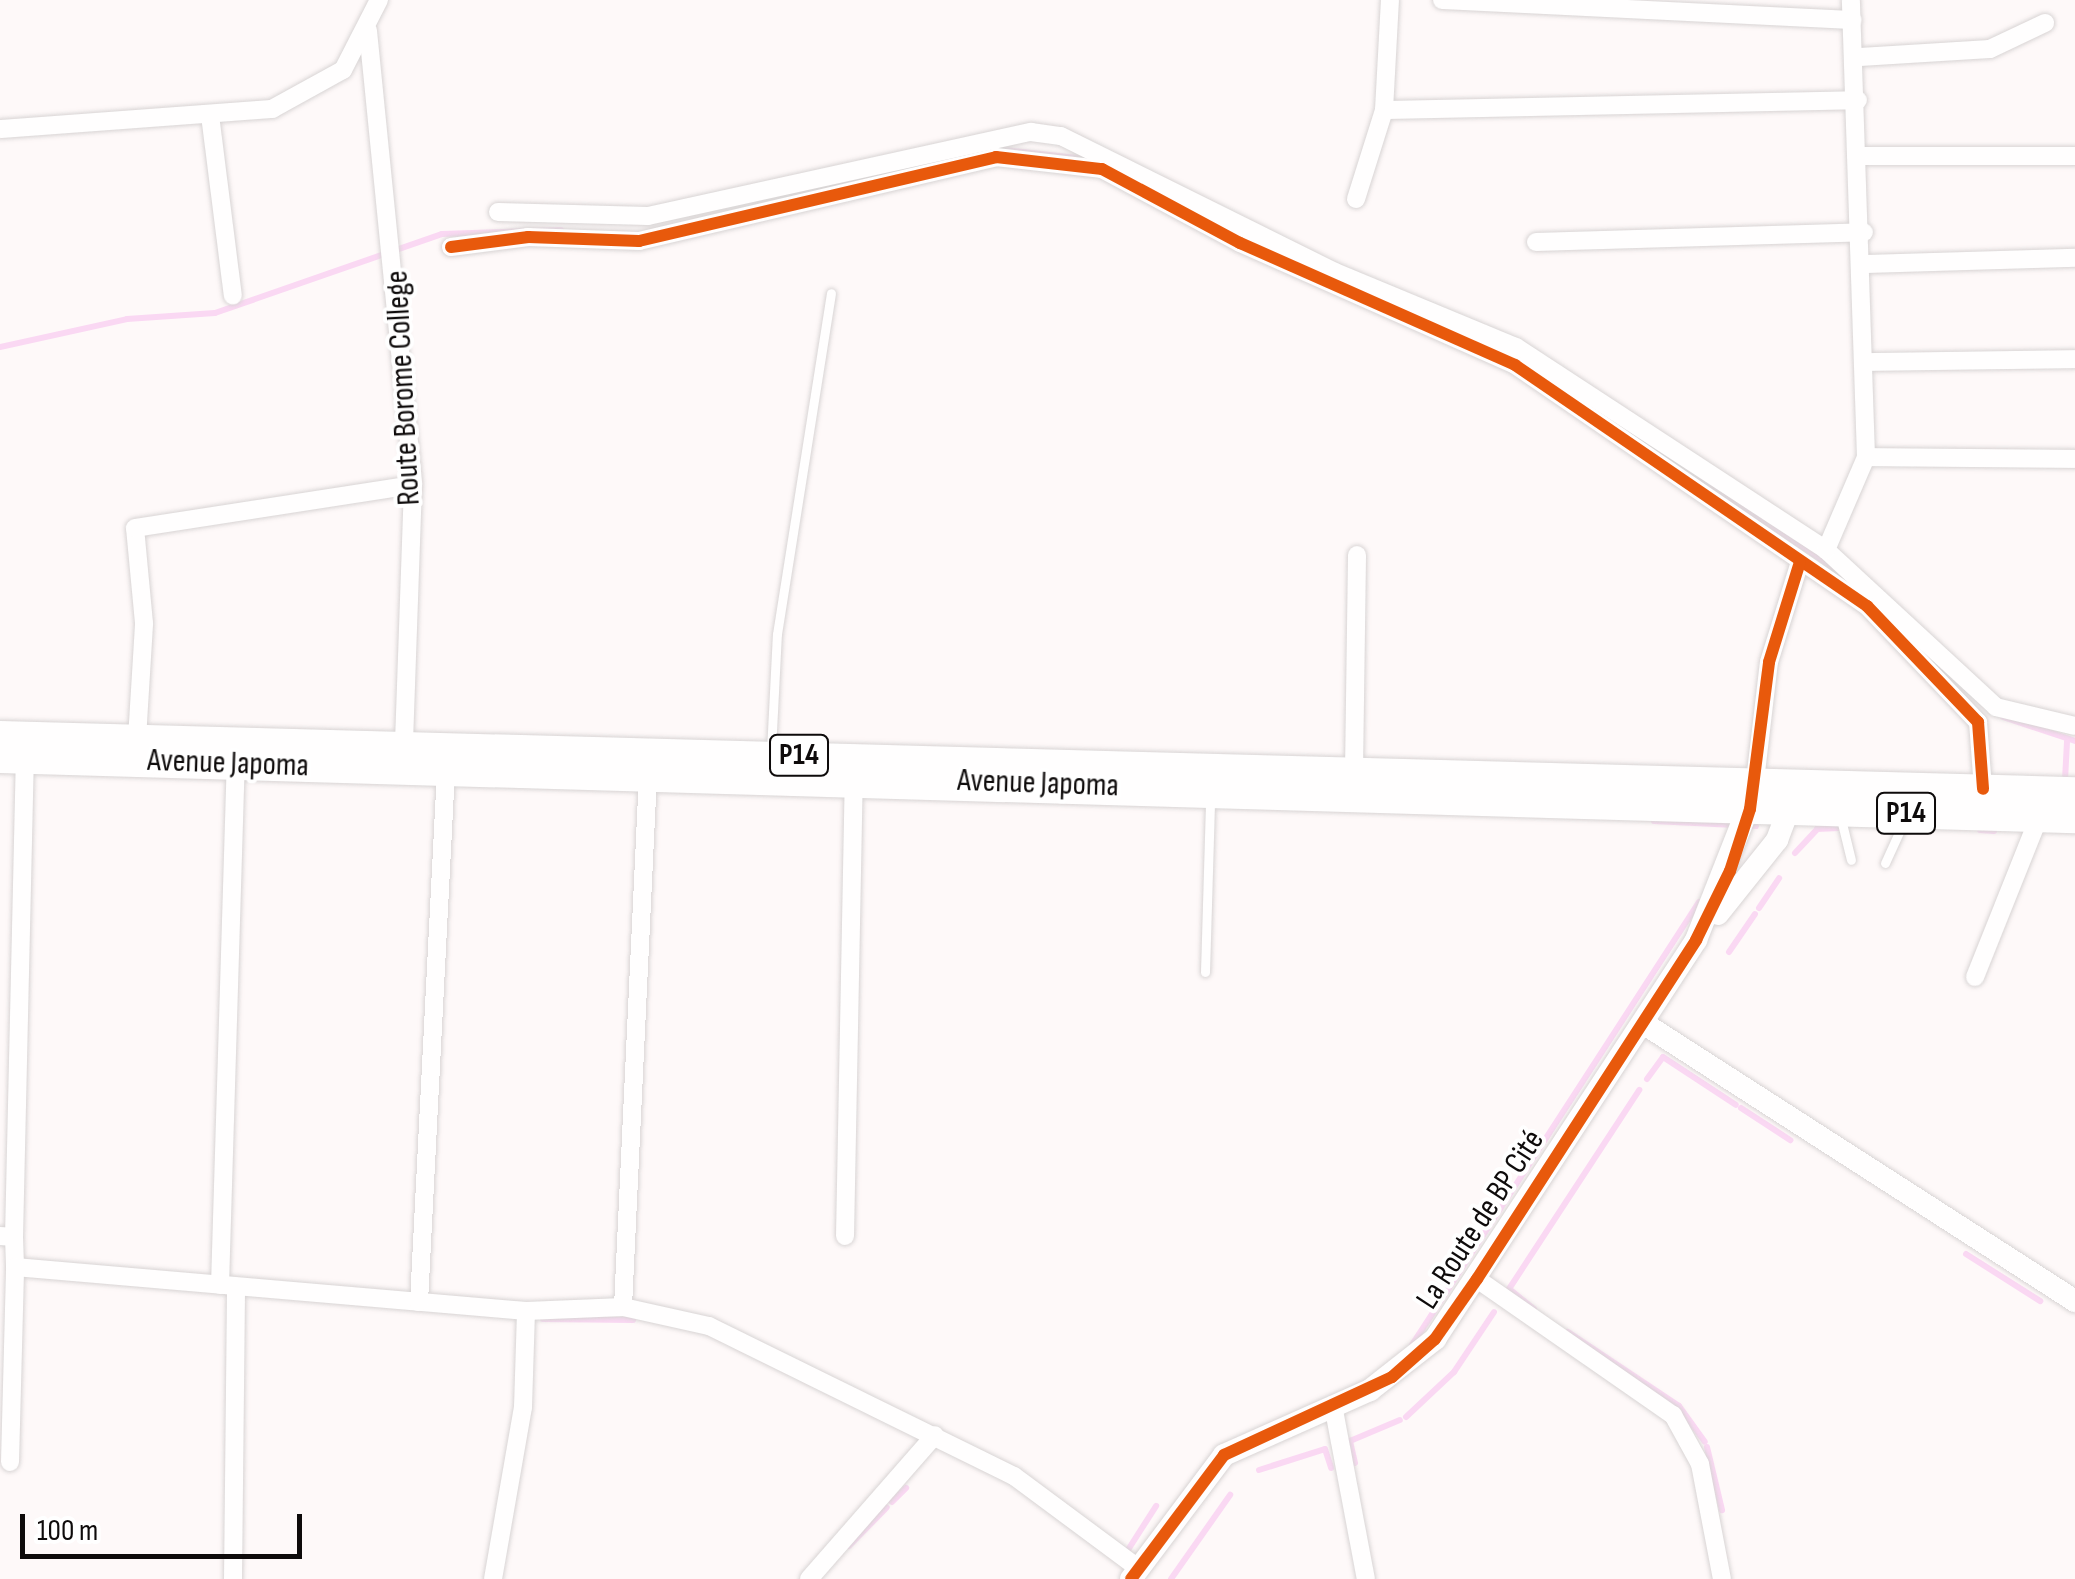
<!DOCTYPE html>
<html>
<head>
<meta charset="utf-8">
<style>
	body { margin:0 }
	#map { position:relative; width:2075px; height:1579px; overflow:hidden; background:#fef9f9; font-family:"Sofia Sans Condensed",sans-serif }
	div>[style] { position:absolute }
	.stream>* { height:6px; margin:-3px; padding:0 3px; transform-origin:3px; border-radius:3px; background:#fad8f3 }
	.roads { filter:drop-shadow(0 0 2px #d8d4d4) drop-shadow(0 0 2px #d8d4d4) }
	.service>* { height:9px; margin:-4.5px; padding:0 4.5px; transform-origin:4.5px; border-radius:4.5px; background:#fffefe }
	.minor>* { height:18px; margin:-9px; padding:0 9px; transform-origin:9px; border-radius:9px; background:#fffefe }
	.tertiary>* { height:22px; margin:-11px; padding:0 11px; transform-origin:11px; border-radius:11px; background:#fffefe }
	.primary>* { height:30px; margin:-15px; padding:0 15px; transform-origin:15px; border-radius:15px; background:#fffefe }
	.cycleway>* { height:12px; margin:-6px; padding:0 6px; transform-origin:6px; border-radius:6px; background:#e8590c }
	span { translate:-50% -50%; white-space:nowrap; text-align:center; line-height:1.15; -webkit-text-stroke:8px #fff; paint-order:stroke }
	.shield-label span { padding:2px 8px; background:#fff; border:2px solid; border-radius:8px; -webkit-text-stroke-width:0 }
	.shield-label { font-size:30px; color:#0e0b0b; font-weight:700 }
	.street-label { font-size:32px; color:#0e0b0b }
	.scale { position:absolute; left:20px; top:1514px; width:282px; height:45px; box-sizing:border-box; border:5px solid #0e0b0b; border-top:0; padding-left:12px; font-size:30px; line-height:35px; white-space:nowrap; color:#0e0b0b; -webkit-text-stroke:8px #fff; paint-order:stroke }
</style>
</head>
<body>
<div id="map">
	<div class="stream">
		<div style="left:1004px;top:150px;width:82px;rotate:6.3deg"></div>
		<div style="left:0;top:347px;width:130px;rotate:-12.4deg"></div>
		<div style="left:127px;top:319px;width:88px;rotate:-3.9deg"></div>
		<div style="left:215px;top:313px;width:240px;rotate:-19.2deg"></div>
		<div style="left:442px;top:234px;width:119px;rotate:-1.9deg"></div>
		<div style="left:1702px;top:479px;width:158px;rotate:33.9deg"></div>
		<div style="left:2003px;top:717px;width:76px;rotate:18.4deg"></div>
		<div style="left:2065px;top:780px;width:39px;rotate:-87deg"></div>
		<div style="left:1654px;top:821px;width:102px;rotate:2.8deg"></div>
		<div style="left:1980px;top:830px;width:14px;rotate:4deg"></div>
		<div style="left:1795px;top:853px;width:33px;rotate:-47deg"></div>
		<div style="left:1817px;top:829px;width:21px;rotate:-3deg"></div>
		<div style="left:1759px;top:908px;width:36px;rotate:-56deg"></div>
		<div style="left:1729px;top:952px;width:46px;rotate:-55.6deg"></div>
		<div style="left:1647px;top:1079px;width:27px;rotate:-54deg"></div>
		<div style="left:1663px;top:1057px;width:87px;rotate:33.3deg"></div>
		<div style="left:1741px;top:1108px;width:59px;rotate:33.1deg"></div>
		<div style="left:1966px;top:1254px;width:88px;rotate:32.4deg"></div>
		<div style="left:1534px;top:1309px;width:32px;rotate:-141deg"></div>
		<div style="left:1509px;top:1289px;width:238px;rotate:-56.8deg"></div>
		<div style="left:543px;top:1319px;width:90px;rotate:0.6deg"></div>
		<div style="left:1568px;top:1332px;width:133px;rotate:33.7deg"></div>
		<div style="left:1679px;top:1406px;width:44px;rotate:54.2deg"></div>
		<div style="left:1412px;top:1345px;width:528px;rotate:-57.06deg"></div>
		<div style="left:1406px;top:1417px;width:66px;rotate:-43.2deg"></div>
		<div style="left:1454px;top:1372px;width:72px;rotate:-56.3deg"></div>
		<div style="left:1707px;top:1447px;width:65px;rotate:76.6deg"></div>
		<div style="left:1355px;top:1463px;width:23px;rotate:-103deg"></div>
		<div style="left:1350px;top:1441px;width:54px;rotate:-22.8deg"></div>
		<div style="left:1259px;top:1470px;width:69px;rotate:-17.7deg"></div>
		<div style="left:1325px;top:1449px;width:20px;rotate:72deg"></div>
		<div style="left:892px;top:1502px;width:20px;rotate:-45deg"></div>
		<div style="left:849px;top:1546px;width:54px;rotate:-45.7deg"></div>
		<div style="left:1126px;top:1553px;width:56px;rotate:-57.4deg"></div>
		<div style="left:1171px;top:1579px;width:103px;rotate:-54.9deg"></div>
	</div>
	<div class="roads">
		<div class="service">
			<div style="left:771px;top:751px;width:117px;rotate:-87.1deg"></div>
			<div style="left:777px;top:634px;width:345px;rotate:-81deg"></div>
			<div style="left:1841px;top:819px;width:42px;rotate:76.3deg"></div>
			<div style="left:1885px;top:863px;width:51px;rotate:-65.5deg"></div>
			<div style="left:1205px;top:972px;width:172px;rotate:-88.3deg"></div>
		</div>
		<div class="minor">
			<div style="left:1442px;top:0;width:411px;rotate:2.8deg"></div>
			<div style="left:368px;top:31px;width:456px;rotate:84.3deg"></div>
			<div style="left:413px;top:485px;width:262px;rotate:92deg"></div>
			<div style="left:1860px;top:57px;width:130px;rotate:-3.5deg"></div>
			<div style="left:1990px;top:49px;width:61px;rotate:-25.3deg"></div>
			<div style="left:1384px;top:110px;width:474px;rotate:-1.2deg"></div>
			<div style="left:210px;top:115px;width:182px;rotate:82.8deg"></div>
			<div style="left:0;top:129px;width:273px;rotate:-4.2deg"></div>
			<div style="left:272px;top:109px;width:81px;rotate:-28.8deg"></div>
			<div style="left:343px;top:70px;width:79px;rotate:-62.8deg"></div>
			<div style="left:1856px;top:156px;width:219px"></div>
			<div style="left:1356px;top:199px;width:93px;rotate:-72.5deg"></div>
			<div style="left:1384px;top:110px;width:110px;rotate:-86.9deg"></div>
			<div style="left:498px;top:212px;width:150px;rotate:1.5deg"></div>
			<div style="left:648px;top:216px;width:392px;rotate:-12.4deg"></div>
			<div style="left:1031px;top:132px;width:30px;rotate:8deg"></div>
			<div style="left:1061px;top:136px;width:306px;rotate:26.4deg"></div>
			<div style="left:1335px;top:272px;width:196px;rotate:22.5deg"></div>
			<div style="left:1516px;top:347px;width:371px;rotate:33.2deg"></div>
			<div style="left:1826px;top:550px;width:231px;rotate:42.7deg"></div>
			<div style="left:1996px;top:707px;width:81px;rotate:13.5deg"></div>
			<div style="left:1536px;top:242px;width:328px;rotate:-1.7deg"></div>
			<div style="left:451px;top:247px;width:78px;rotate:-7.4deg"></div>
			<div style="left:528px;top:237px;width:111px;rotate:2.1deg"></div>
			<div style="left:639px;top:241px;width:367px;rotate:-13.2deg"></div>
			<div style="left:996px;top:157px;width:107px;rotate:6.5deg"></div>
			<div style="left:1102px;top:169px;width:157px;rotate:28.2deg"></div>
			<div style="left:1240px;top:243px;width:301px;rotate:23.9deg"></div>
			<div style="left:1515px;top:365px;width:427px;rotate:34.4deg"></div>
			<div style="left:1867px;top:606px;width:161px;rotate:46.3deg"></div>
			<div style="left:1978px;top:722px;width:67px;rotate:85.7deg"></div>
			<div style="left:1867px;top:264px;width:208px;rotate:-1.7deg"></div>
			<div style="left:1868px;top:362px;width:207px;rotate:-0.8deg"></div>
			<div style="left:1866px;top:457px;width:209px;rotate:0.5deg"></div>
			<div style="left:1826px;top:550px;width:101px;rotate:-66.7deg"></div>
			<div style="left:1866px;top:457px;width:457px;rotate:-91.9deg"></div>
			<div style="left:137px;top:739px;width:116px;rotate:-86.5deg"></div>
			<div style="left:144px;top:623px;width:95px;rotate:-95.4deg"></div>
			<div style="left:135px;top:528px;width:281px;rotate:-8.8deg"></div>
			<div style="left:1354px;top:771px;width:216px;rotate:-89.2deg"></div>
			<div style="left:1755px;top:781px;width:120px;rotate:-83.3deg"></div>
			<div style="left:1769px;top:662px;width:105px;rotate:-72.8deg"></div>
			<div style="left:1975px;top:977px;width:172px;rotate:-68.2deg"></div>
			<div style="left:0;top:1236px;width:14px;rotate:4deg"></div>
			<div style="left:14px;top:1237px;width:30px;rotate:88deg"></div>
			<div style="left:15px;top:1267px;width:513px;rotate:4.92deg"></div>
			<div style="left:526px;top:1311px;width:97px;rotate:-2.4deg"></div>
			<div style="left:623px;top:1307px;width:88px;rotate:12.5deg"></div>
			<div style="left:709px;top:1326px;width:340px;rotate:26.2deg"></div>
			<div style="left:1014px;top:1476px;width:154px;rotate:36.6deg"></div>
			<div style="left:845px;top:1236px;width:459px;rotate:-88.9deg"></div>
			<div style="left:14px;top:1237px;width:478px;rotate:-88.7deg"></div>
			<div style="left:1477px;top:1279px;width:239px;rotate:34.8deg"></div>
			<div style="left:1673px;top:1415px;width:56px;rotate:61.1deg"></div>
			<div style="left:1700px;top:1464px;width:117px;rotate:79.2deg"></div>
			<div style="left:220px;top:1285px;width:529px;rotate:-88.27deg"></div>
			<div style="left:419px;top:1302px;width:533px;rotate:-87.09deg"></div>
			<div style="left:623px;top:1307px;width:533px;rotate:-87.31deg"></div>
			<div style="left:1333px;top:1405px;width:177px;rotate:79.3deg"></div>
			<div style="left:10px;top:1462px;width:195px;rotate:-88.5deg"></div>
			<div style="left:233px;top:1579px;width:292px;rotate:-89.4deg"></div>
			<div style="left:493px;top:1579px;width:175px;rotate:-80.1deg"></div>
			<div style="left:523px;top:1407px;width:96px;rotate:-88.2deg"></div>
			<div style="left:809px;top:1579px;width:191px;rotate:-48.8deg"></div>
		</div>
		<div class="tertiary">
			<div style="left:1718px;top:914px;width:95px;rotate:-51.4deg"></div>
			<div style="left:1777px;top:840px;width:48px;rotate:-69.3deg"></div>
			<div style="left:1643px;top:1023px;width:514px;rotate:32.76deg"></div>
			<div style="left:1131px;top:1579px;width:155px;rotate:-53.1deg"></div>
			<div style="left:1224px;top:1455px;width:160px;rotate:-24deg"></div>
			<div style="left:1370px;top:1390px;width:83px;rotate:-38.1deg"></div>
			<div style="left:1435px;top:1339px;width:477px;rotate:-56.8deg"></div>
			<div style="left:1696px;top:940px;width:156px;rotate:-68.5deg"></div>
		</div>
		<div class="primary">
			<div style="left:0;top:736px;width:2076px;rotate:1.55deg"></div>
			<div style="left:0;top:758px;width:2076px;rotate:1.66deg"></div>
		</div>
	</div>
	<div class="cycleway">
		<div style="left:451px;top:247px;width:78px;rotate:-7.4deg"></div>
		<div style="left:528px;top:237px;width:111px;rotate:2.1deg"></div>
		<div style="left:639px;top:241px;width:367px;rotate:-13.2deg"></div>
		<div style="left:996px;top:157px;width:107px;rotate:6.5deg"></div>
		<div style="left:1102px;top:169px;width:157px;rotate:28.2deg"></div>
		<div style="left:1240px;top:243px;width:301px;rotate:23.9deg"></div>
		<div style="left:1515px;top:365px;width:427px;rotate:34.4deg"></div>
		<div style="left:1867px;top:606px;width:161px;rotate:46.3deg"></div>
		<div style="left:1978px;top:722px;width:67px;rotate:85.7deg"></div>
		<div style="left:1131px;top:1579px;width:155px;rotate:-53.1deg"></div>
		<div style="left:1224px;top:1455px;width:185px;rotate:-24.9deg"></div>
		<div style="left:1392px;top:1377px;width:57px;rotate:-41.5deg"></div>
		<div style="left:1435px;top:1339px;width:73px;rotate:-55deg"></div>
		<div style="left:1477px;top:1279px;width:404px;rotate:-57.1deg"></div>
		<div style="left:1696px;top:940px;width:77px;rotate:-63.8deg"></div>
		<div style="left:1730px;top:871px;width:65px;rotate:-72.1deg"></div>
		<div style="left:1750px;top:809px;width:148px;rotate:-82.6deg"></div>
		<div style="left:1769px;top:662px;width:105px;rotate:-72.8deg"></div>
	</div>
	<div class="shield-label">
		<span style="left:799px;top:755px">P14</span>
		<span style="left:1906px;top:813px">P14</span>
	</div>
	<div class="street-label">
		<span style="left:404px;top:388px;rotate:-93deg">Route Borome College</span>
		<span style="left:228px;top:764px;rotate:2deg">Avenue Japoma</span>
		<span style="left:1038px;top:784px;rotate:2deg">Avenue Japoma</span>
		<span style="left:1481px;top:1220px;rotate:-57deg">La Route de BP Cité</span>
	</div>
	<div class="scale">100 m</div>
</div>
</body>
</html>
